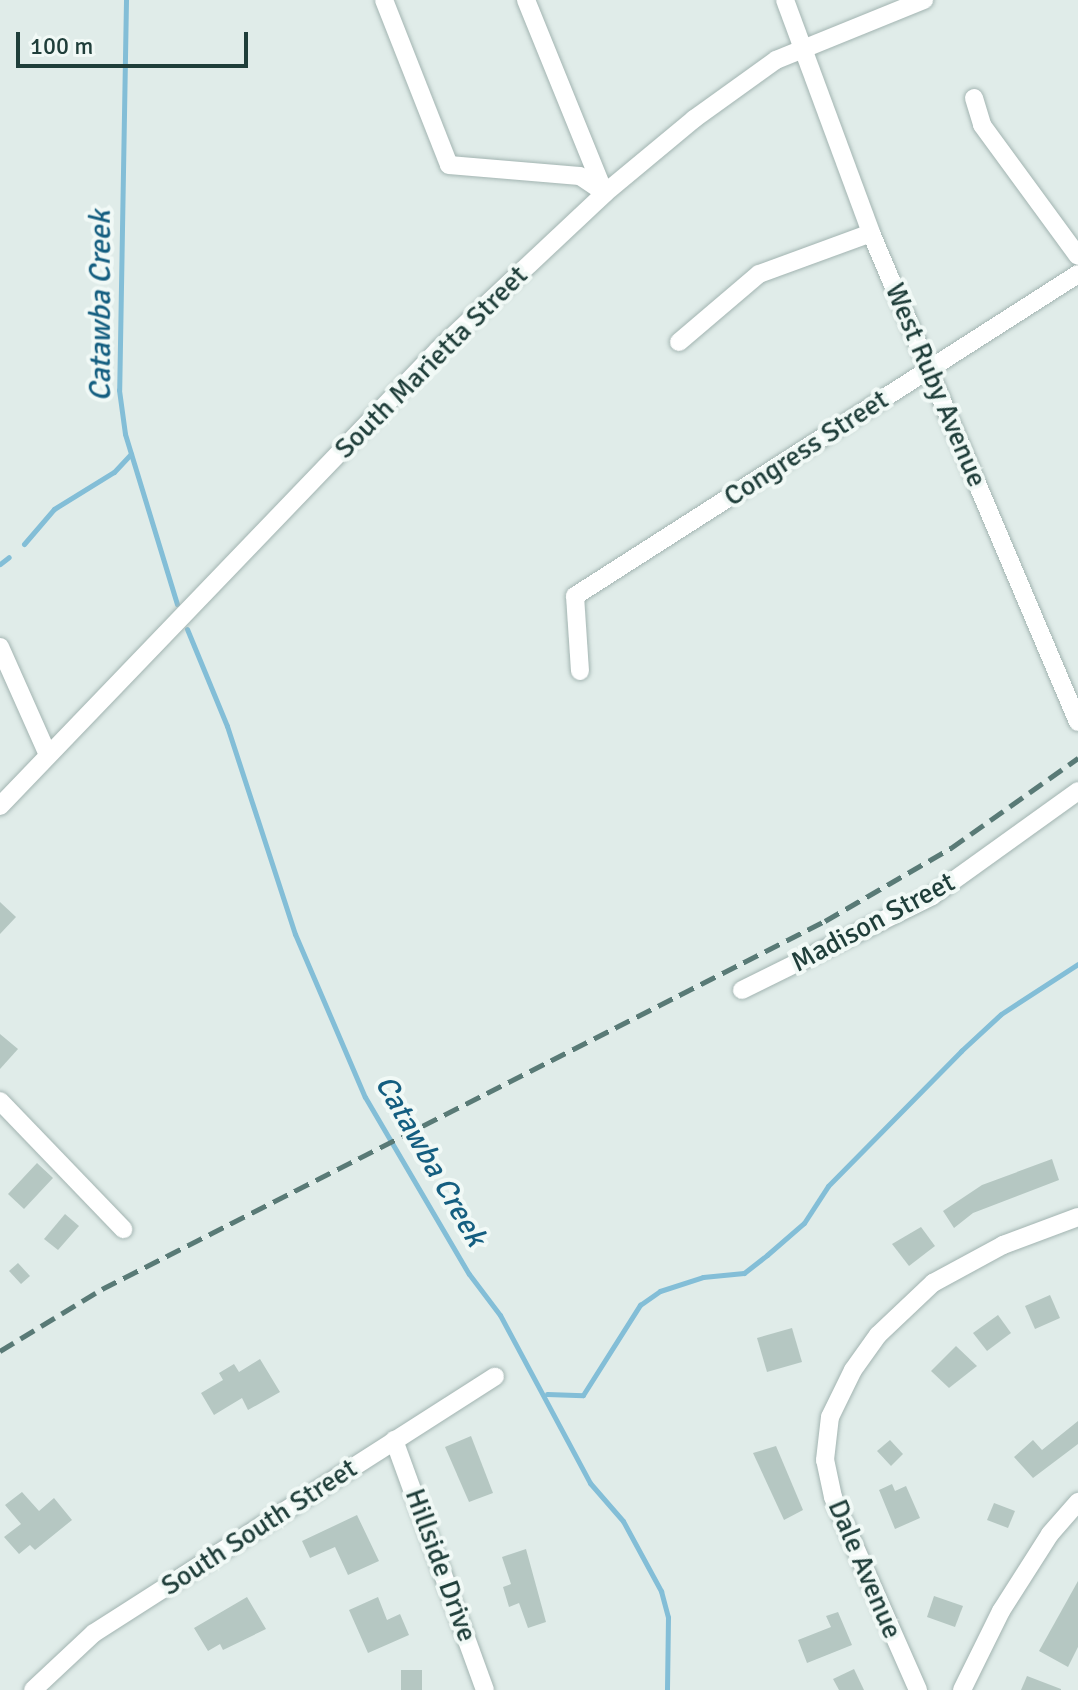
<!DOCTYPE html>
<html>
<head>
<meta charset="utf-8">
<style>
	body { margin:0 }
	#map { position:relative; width:1078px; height:1690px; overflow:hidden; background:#e0ece9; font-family:Signika,sans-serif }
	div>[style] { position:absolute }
	.stream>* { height:5px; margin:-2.5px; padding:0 2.5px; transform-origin:2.5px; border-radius:2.5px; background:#83bed7 }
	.building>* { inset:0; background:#b5c7c2 }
	.roads { filter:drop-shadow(0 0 2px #a2b4b1) drop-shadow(0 0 2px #a2b4b1) }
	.minor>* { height:18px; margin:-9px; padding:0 9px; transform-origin:9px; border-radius:9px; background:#fff }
	.rail>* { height:5px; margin-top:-2.5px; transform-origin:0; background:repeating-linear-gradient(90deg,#597a76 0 16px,transparent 0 24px) }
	span { translate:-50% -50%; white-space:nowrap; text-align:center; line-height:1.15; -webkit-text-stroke:8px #f1f9f6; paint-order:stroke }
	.street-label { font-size:28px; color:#1f3e3a }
	.water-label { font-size:30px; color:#145e80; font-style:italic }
	.scale { position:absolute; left:16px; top:32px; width:232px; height:36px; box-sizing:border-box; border:4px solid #1f3e3a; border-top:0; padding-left:10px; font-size:24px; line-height:28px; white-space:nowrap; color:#1f3e3a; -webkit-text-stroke:6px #f1f9f6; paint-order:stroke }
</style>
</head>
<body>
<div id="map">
	<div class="stream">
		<div style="left:126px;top:0;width:390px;rotate:91deg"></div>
		<div style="left:119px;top:390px;width:44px;rotate:82.2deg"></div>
		<div style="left:125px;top:434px;width:178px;rotate:73deg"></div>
		<div style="left:24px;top:544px;width:46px;rotate:-49.4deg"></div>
		<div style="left:54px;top:509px;width:70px;rotate:-31.7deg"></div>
		<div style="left:114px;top:472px;width:25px;rotate:-47deg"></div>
		<div style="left:0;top:564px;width:11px;rotate:-38deg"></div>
		<div style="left:187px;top:629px;width:105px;rotate:67.6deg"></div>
		<div style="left:227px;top:726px;width:219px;rotate:71.9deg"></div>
		<div style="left:295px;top:934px;width:177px;rotate:66.8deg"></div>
		<div style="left:365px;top:1097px;width:205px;rotate:59.6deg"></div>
		<div style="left:469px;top:1274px;width:51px;rotate:52.9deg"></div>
		<div style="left:500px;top:1315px;width:191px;rotate:61.8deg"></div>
		<div style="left:590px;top:1483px;width:50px;rotate:49deg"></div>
		<div style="left:623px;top:1521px;width:80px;rotate:61.5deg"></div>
		<div style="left:661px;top:1591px;width:27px;rotate:75deg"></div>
		<div style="left:668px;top:1617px;width:73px;rotate:90.8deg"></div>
		<div style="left:547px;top:1394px;width:36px;rotate:2deg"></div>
		<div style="left:583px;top:1395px;width:107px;rotate:-57.7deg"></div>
		<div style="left:640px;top:1305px;width:24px;rotate:-35deg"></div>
		<div style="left:660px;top:1291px;width:45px;rotate:-18deg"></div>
		<div style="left:703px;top:1277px;width:41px;rotate:-5.6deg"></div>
		<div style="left:744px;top:1273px;width:29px;rotate:-38deg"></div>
		<div style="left:767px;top:1255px;width:49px;rotate:-40.9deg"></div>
		<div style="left:804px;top:1223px;width:44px;rotate:-57deg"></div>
		<div style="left:828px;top:1186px;width:190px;rotate:-45.4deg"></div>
		<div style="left:961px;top:1051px;width:54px;rotate:-42.8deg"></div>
		<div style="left:1001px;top:1014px;width:92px;rotate:-33deg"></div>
	</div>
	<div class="building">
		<div style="clip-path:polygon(0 902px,16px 917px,0 934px)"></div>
		<div style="clip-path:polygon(0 1034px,18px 1049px,0 1069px)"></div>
		<div style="clip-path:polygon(1052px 1159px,1059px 1180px,973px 1213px,954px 1228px,943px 1211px,982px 1185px)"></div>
		<div style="clip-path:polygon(37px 1163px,53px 1178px,24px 1209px,8px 1194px)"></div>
		<div style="clip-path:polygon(65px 1214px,79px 1226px,58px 1250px,44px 1239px)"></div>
		<div style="clip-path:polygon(921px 1227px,935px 1246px,909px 1266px,892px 1244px)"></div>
		<div style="clip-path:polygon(18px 1263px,30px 1276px,21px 1284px,9px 1271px)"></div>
		<div style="clip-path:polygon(1050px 1295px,1060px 1318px,1035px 1329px,1025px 1306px)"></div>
		<div style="clip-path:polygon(998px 1315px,1011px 1333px,987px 1351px,973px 1333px)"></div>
		<div style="clip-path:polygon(792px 1328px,802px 1362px,767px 1372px,757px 1338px)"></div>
		<div style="clip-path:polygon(956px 1346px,977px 1366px,949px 1388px,931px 1371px)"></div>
		<div style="clip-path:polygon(260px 1359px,280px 1392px,248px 1410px,242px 1398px,214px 1415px,201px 1393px,223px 1380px,219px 1373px,234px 1364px,239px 1372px)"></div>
		<div style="clip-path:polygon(1078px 1421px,1078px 1444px,1033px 1478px,1014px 1457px,1033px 1440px,1042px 1450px)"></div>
		<div style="clip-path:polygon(471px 1436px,493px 1493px,469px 1502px,445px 1447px)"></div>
		<div style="clip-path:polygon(890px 1440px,903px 1454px,891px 1466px,877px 1451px)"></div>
		<div style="clip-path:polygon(776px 1446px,803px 1510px,784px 1520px,753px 1453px)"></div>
		<div style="clip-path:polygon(892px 1484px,895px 1491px,906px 1486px,920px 1518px,895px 1529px,879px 1490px)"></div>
		<div style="clip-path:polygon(22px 1492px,39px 1511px,54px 1498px,72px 1520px,35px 1550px,30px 1545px,19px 1554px,4px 1537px,21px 1524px,5px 1505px)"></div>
		<div style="clip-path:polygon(994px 1503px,1015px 1511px,1008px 1528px,987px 1520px)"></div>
		<div style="clip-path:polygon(357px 1515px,379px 1561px,348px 1575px,335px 1547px,310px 1558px,302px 1541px)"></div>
		<div style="clip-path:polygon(526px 1549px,546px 1622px,528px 1628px,519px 1603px,509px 1607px,503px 1587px,511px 1584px,502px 1557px)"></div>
		<div style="clip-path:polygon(1078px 1581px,1078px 1647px,1068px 1667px,1039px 1651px)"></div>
		<div style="clip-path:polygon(934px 1596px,963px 1606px,955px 1627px,927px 1617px)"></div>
		<div style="clip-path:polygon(247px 1597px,266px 1629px,223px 1650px,220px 1644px,208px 1651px,194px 1628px)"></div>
		<div style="clip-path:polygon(378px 1597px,387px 1620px,400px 1614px,409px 1635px,368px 1653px,349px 1610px)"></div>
		<div style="clip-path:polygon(838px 1612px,852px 1645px,807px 1663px,798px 1640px,831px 1627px,826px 1616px)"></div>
		<div style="clip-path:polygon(854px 1669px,864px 1690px,839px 1690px,833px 1679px)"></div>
		<div style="clip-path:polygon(401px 1670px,422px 1670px,422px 1690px,401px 1690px)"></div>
		<div style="clip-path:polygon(1027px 1676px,1061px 1689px,1061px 1690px,1021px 1690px)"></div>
	</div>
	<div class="roads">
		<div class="minor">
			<div style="left:384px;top:0;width:177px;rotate:68.5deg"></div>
			<div style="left:449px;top:165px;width:131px;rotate:4.8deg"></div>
			<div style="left:580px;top:176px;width:30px;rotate:34deg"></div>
			<div style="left:526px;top:0;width:202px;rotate:67.9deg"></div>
			<div style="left:785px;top:0;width:248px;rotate:69.7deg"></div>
			<div style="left:871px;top:233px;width:531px;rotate:67.06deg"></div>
			<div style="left:974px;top:98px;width:28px;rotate:73deg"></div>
			<div style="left:982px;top:125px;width:162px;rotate:53.8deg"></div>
			<div style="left:679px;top:342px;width:105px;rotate:-40.4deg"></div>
			<div style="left:759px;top:274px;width:119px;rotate:-20.1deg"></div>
			<div style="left:0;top:647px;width:118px;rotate:66deg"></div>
			<div style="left:580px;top:671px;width:75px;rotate:-93.8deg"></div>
			<div style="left:575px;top:596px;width:597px;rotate:-32.63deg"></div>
			<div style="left:0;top:806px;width:632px;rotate:-46.15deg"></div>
			<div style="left:438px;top:350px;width:229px;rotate:-43.2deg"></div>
			<div style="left:605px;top:193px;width:116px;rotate:-39.7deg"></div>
			<div style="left:694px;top:119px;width:101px;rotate:-35.7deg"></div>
			<div style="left:776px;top:60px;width:160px;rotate:-22.1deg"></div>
			<div style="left:742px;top:990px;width:212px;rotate:-26.3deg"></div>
			<div style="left:932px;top:896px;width:180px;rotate:-35.7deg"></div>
			<div style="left:0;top:1101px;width:178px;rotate:46.1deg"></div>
			<div style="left:394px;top:1440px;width:266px;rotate:70deg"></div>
			<div style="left:33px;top:1690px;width:83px;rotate:-43.1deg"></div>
			<div style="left:94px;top:1633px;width:476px;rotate:-32.6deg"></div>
			<div style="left:918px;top:1690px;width:211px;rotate:-113.8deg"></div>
			<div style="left:833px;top:1497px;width:38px;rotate:-102deg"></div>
			<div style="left:825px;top:1460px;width:43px;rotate:-83.4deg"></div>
			<div style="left:830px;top:1417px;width:52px;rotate:-63.9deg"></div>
			<div style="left:853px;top:1370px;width:43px;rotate:-54.5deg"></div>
			<div style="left:878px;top:1335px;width:76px;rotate:-43.4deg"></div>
			<div style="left:933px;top:1283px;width:80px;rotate:-28.5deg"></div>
			<div style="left:1003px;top:1245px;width:80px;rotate:-20.5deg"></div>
			<div style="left:962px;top:1690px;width:88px;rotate:-63.7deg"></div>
			<div style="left:1001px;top:1611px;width:91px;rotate:-57.5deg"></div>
			<div style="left:1050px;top:1534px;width:43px;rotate:-48.8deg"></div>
		</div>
	</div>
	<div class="rail">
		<div style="left:0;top:1351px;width:119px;rotate:-31.3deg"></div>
		<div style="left:102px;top:1289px;width:811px;rotate:-26.98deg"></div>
		<div style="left:825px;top:921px;width:146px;rotate:-30.1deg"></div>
		<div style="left:951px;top:848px;width:156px;rotate:-35.3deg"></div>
	</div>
	<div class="street-label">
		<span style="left:431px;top:362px;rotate:-45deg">South Marietta Street</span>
		<span style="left:936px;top:385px;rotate:67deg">West Ruby Avenue</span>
		<span style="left:806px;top:448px;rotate:-33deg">Congress Street</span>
		<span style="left:873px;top:922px;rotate:-28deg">Madison Street</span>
		<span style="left:259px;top:1527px;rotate:-33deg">South South Street</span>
		<span style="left:441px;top:1565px;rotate:70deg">Hillside Drive</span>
		<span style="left:865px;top:1569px;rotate:67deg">Dale Avenue</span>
	</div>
	<div class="water-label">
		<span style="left:101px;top:306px;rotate:-90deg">Catawba Creek</span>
		<span style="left:430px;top:1161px;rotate:60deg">Catawba Creek</span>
	</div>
	<div class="scale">100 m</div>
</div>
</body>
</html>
